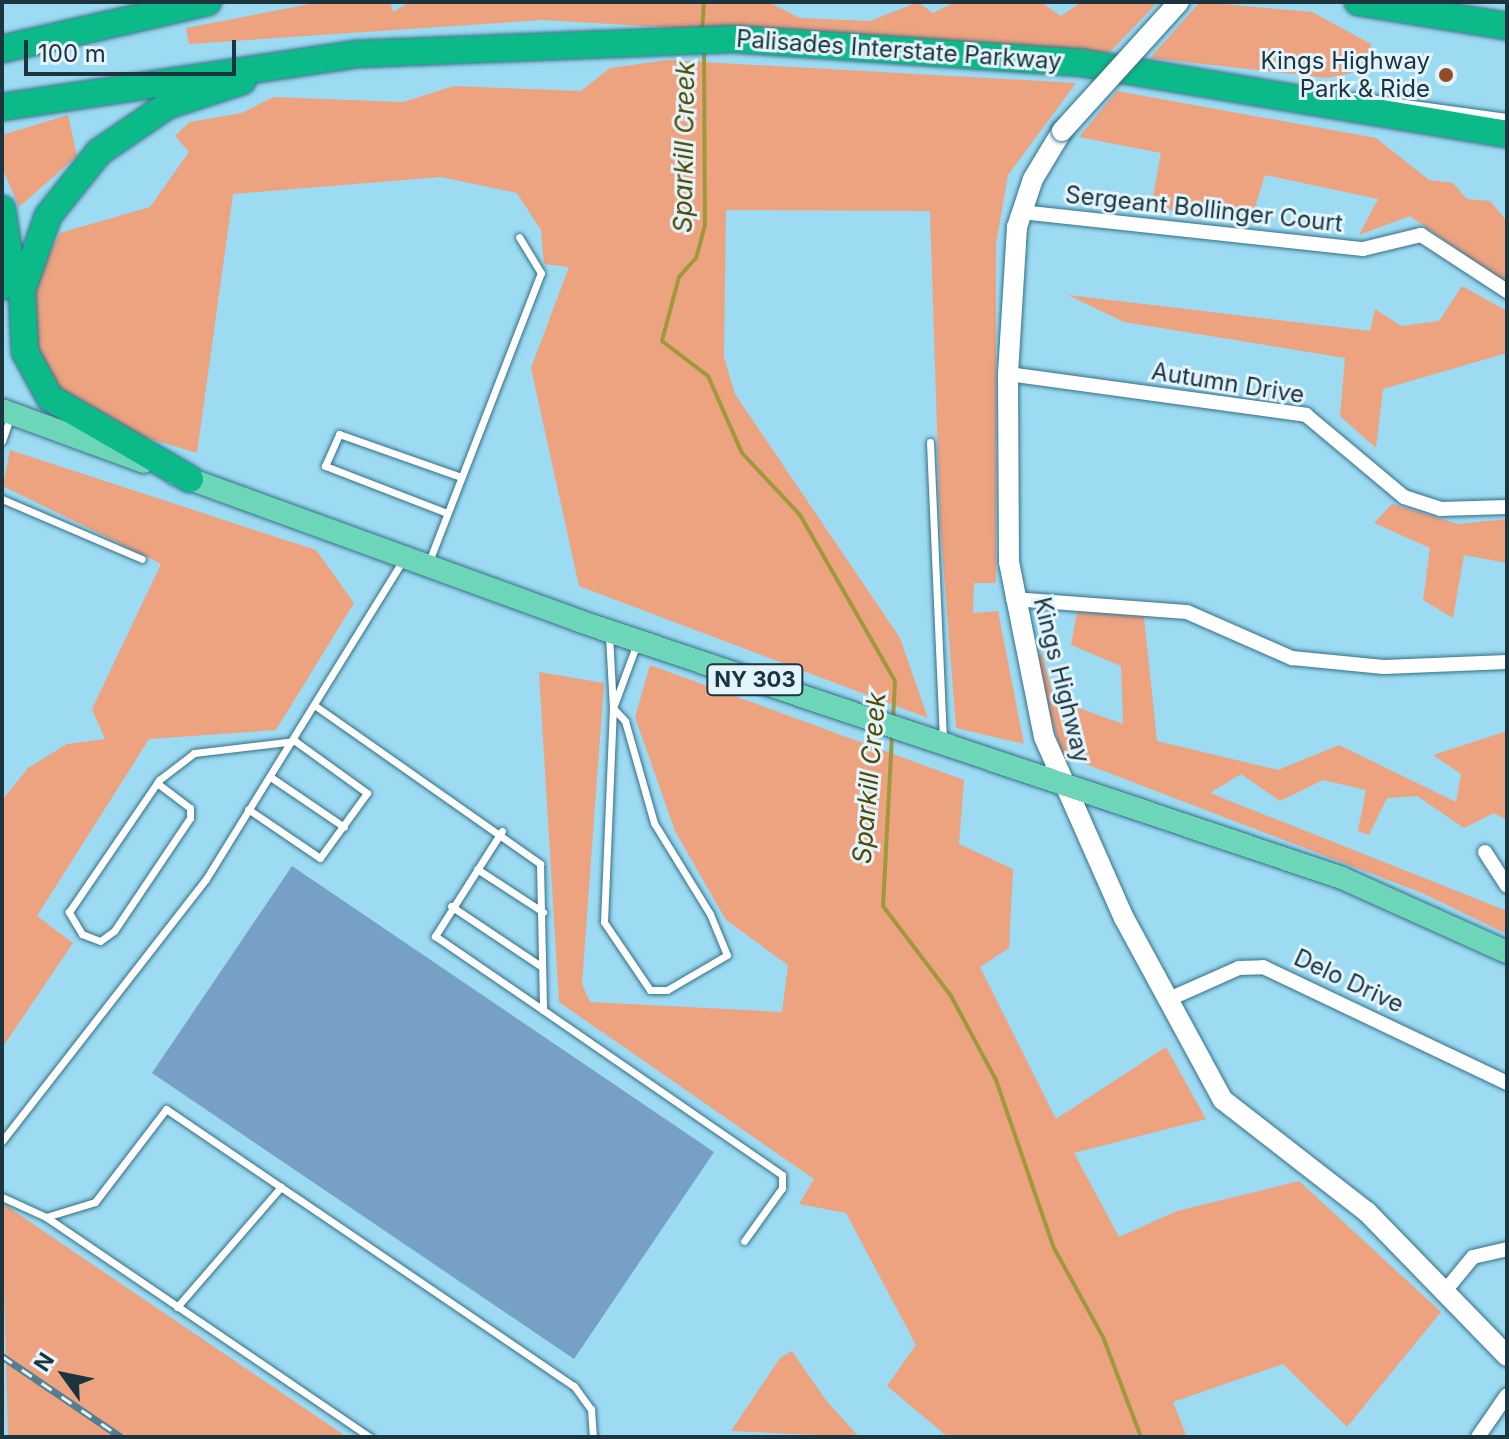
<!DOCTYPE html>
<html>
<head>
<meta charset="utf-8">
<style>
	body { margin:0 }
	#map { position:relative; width:1509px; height:1439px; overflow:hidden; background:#9ddbf3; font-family:Inter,sans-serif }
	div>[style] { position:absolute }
	.green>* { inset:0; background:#eda280 }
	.stream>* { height:4px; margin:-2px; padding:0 2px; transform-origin:2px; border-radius:2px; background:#a0993c }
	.building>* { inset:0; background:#76a0c5 }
	.roads { filter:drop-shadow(0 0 2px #357087) drop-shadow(0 0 2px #357087) }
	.lane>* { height:7px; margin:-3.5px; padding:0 3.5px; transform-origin:3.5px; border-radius:3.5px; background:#fff }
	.street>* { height:14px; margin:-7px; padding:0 7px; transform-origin:7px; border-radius:7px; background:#fff }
	.secondary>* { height:20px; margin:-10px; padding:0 10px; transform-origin:10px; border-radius:10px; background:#fff }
	.primary>* { height:22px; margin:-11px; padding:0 11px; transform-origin:11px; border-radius:11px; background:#6dd6b8 }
	.highway>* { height:26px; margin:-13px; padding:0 13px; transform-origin:13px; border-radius:13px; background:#0bba88 }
	.rail>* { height:7px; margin-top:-3.5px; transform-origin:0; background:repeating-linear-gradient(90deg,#e3f4fc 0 12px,#557e8e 0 24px); box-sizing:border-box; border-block:2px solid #557e8e }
	.bridges { filter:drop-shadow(0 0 2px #357087) drop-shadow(0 0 2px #357087) }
	.secondary-bridge>* { height:20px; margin:-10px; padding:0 10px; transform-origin:10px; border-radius:10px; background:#fff }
	.dots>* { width:22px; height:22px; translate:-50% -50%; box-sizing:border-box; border:4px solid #e3f4fc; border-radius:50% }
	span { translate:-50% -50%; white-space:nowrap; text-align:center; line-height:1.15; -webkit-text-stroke:6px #e3f4fc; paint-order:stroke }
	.shield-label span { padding:2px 6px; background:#e3f4fc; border:2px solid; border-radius:6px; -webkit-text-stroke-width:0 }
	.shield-label { font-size:22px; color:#1b343d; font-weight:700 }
	.street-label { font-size:24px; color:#1b343d }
	.poi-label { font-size:24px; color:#1b343d }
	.right { translate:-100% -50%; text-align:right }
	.water-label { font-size:26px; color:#504a00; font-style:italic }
	.frame { position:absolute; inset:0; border:4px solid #1b343d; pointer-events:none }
	.north { position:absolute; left:24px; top:1335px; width:80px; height:80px; -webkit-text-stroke:6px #e3f4fc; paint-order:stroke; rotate:303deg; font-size:22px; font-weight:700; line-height:32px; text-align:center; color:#1b343d }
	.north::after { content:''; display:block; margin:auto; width:28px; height:36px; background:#1b343d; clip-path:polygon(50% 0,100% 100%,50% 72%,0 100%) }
	.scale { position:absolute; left:24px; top:40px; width:212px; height:36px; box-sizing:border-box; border:4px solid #1b343d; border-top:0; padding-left:10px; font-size:24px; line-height:28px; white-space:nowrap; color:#1b343d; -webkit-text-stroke:6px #e3f4fc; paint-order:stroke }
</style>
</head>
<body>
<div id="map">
	<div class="green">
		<div style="clip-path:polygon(320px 2px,390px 2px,393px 12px,409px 2px,768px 2px,800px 18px,870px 21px,918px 2px,933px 13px,955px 2px,1041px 2px,1061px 16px,1081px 2px,1158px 2px,1109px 53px,543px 20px,189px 44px,186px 28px)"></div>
		<div style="clip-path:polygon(1200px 2px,1312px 12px,1371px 44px,1364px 70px,1328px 78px,1150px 58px)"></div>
		<div style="clip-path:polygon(668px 60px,1076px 83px,1008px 175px,996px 244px,996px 583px,974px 583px,973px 613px,998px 611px,1024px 744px,956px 728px,940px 522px,930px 211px,726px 210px,724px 357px,735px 394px,900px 638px,928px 718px,579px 586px,531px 368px,569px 267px,544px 264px,541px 230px,517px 193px,441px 177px,233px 194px,197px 453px,114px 428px,56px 393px,33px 355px,32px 287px,60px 233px,150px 207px,189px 152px,175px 136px,189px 122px,242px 113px,273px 97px,403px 102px,454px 86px,581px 91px,610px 68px)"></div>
		<div style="clip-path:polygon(1117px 91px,1376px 138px,1429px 180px,1453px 183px,1467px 199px,1490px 201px,1507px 221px,1507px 284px,1410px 216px,1359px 235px,1378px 199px,1265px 175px,1251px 220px,1151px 208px,1161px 153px,1079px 137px)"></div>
		<div style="clip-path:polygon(68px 115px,77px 156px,19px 207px,2px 167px,2px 135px)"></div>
		<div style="clip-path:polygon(1462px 286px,1507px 311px,1507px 353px,1383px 389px,1376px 448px,1340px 416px,1345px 358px,1124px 322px,1068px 295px,1370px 331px,1375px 309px,1401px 326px,1439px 321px)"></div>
		<div style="clip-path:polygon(10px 450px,316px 550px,354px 603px,276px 730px,149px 739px,37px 916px,73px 943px,2px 1048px,2px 800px,28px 768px,67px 744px,105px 739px,92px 709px,161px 564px,3px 486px)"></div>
		<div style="clip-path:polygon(1392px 504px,1458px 524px,1507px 519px,1507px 563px,1464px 555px,1453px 618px,1423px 600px,1430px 548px,1374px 523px)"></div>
		<div style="clip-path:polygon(1077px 612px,1144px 616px,1157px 741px,1278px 770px,1339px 745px,1456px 802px,1461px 774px,1433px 755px,1507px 731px,1507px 820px,1494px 813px,1464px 828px,1417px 796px,1387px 798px,1369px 835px,1358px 831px,1366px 790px,1323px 780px,1280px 801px,1241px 774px,1210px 793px,1507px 911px,1507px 934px,1422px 893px,1062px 755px,1033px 652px,1042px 654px,1054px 699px,1123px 724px,1121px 666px,1071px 645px)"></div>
		<div style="clip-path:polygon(650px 665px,964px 780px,959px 844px,1013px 869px,1009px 948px,980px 967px,1056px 1119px,1166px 1047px,1206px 1119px,1074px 1153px,1119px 1237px,1177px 1211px,1299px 1181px,1441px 1312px,1347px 1427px,1283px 1364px,1173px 1402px,1187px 1437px,948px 1437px,887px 1386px,916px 1345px,846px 1213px,799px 1204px,814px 1179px,559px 1002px,539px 672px,604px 683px,582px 984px,590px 1002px,782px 1012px,788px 965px,726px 920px,675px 831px,635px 717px)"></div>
		<div style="clip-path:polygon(2px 1203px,347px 1437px,8px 1437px)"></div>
		<div style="clip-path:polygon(792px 1351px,825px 1399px,859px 1437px,731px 1431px,780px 1358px)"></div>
	</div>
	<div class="stream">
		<div style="left:702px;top:31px;width:29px;rotate:-86deg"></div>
		<div style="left:704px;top:48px;width:177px;rotate:89.7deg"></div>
		<div style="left:705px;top:225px;width:34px;rotate:105deg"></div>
		<div style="left:696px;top:258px;width:25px;rotate:132deg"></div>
		<div style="left:679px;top:277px;width:66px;rotate:104.9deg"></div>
		<div style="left:662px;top:341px;width:58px;rotate:37.3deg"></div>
		<div style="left:708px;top:376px;width:84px;rotate:66.2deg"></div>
		<div style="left:742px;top:453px;width:85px;rotate:46.9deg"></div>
		<div style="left:800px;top:515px;width:191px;rotate:60.2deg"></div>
		<div style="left:895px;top:681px;width:37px;rotate:93deg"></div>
		<div style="left:892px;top:735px;width:171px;rotate:93deg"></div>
		<div style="left:883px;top:906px;width:113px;rotate:52.9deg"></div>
		<div style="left:951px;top:996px;width:95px;rotate:61.8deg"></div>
		<div style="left:996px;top:1080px;width:178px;rotate:71deg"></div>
		<div style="left:1054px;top:1248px;width:102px;rotate:61.2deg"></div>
		<div style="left:1103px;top:1337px;width:107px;rotate:69.2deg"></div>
	</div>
	<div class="building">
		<div style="clip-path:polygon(292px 866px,714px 1152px,574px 1359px,152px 1073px)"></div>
	</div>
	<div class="roads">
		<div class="lane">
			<div style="left:1354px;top:96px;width:154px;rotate:7.8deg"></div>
			<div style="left:2px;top:441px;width:28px;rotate:-71deg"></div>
			<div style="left:930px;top:442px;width:297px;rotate:87.5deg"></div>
			<div style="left:2px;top:499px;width:152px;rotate:23.2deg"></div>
			<div style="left:447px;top:513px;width:131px;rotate:-158.9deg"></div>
			<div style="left:325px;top:466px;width:35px;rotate:-66deg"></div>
			<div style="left:339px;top:434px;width:129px;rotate:19.4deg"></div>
			<div style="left:428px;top:564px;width:312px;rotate:-68.8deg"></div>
			<div style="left:541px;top:273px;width:42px;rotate:-121.4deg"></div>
			<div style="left:609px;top:635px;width:73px;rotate:86.9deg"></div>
			<div style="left:613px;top:708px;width:18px;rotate:47deg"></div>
			<div style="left:625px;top:721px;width:106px;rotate:74.1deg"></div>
			<div style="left:654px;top:823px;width:107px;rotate:58.4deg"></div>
			<div style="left:710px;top:914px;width:44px;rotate:67.5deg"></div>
			<div style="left:727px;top:955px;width:69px;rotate:149.7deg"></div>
			<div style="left:667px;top:990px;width:17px;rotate:180deg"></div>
			<div style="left:650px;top:990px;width:82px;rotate:-124.1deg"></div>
			<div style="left:604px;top:922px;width:214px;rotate:-87.6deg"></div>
			<div style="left:613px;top:708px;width:69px;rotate:-69.7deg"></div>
			<div style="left:317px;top:707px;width:273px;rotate:35.1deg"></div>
			<div style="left:540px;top:864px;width:146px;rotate:88.8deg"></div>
			<div style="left:543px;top:1010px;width:290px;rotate:34.6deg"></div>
			<div style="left:782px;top:1175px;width:13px;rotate:90deg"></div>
			<div style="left:782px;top:1188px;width:65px;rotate:125.6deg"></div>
			<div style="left:272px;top:778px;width:87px;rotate:34.2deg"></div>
			<div style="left:157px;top:783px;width:41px;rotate:37.1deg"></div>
			<div style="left:190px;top:808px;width:10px;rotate:90deg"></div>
			<div style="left:190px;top:818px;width:136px;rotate:123.9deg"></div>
			<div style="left:114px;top:931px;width:17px;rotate:144deg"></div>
			<div style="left:100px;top:941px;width:19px;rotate:-159deg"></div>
			<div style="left:82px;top:934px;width:26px;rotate:-121deg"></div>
			<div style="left:69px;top:912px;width:156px;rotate:-55.7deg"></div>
			<div style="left:157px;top:783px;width:4px;rotate:-56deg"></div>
			<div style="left:159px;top:780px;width:44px;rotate:-37.6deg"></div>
			<div style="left:194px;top:753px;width:102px;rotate:-6.8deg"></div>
			<div style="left:295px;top:741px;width:89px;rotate:35.8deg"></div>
			<div style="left:367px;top:793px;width:80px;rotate:125.9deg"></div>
			<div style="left:320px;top:858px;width:87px;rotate:-145.8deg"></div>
			<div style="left:502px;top:831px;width:125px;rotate:122.5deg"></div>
			<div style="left:435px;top:936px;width:131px;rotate:34.4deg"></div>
			<div style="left:477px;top:869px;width:79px;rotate:33.1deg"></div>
			<div style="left:451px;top:906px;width:106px;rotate:33.8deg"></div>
			<div style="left:2px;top:1141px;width:332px;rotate:-52.1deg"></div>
			<div style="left:206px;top:879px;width:375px;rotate:-58.3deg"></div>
			<div style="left:2px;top:1197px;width:48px;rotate:24.4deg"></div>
			<div style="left:46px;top:1217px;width:51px;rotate:-17deg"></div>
			<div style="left:95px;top:1202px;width:117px;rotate:-52.6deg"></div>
			<div style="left:166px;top:1109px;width:493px;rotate:34.2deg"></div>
			<div style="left:574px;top:1386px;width:29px;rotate:54deg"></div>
			<div style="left:591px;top:1409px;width:28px;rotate:86deg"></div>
			<div style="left:46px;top:1217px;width:392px;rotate:34.2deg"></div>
			<div style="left:177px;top:1307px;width:159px;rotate:-49.1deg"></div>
		</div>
		<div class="street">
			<div style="left:1021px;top:212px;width:344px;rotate:6.2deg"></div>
			<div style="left:1363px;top:249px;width:60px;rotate:-13.6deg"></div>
			<div style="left:1421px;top:235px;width:103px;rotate:33.1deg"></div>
			<div style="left:1008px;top:374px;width:301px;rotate:7.8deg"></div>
			<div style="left:1306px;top:415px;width:128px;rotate:39.9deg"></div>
			<div style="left:1404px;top:497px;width:38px;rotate:18deg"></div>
			<div style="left:1440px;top:509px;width:67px;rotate:-1.7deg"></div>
			<div style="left:1013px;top:599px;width:174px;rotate:4.3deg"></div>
			<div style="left:1187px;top:612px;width:115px;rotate:23.7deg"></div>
			<div style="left:1292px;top:658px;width:92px;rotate:5.6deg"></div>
			<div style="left:1384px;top:667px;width:123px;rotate:-2.3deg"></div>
			<div style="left:1485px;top:852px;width:40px;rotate:57.1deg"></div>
			<div style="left:1167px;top:1000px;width:79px;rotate:-24deg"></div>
			<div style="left:1239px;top:968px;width:24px;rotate:-2deg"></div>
			<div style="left:1263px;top:967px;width:270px;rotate:25.4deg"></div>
			<div style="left:1445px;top:1291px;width:44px;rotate:-50.5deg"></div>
			<div style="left:1473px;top:1257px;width:35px;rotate:-13deg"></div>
			<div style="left:1478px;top:1437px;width:51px;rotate:-55.4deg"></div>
		</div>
		<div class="secondary">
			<div style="left:1062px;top:131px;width:56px;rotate:121.1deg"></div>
			<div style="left:1033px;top:179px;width:51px;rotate:108.4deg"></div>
			<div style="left:1017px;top:227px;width:147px;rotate:93.5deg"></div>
			<div style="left:1008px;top:374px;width:188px;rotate:89.7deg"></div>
			<div style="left:1009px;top:562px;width:178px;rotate:78.7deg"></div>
			<div style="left:1044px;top:737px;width:198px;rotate:66.2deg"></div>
			<div style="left:1124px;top:918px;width:207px;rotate:61.5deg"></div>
			<div style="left:1223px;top:1100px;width:182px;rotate:37.9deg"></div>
			<div style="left:1367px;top:1212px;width:201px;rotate:45.8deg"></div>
		</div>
		<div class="primary">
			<div style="left:2px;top:410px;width:151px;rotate:20.1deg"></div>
			<div style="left:176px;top:474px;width:429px;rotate:20deg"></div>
			<div style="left:579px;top:621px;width:805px;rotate:18.61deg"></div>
			<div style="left:1342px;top:878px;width:181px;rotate:24.2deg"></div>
		</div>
		<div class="highway">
			<div style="left:1358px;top:2px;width:151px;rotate:9.2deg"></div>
			<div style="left:2px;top:49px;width:211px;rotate:-12.9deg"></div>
			<div style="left:2px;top:107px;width:360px;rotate:-8.5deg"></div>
			<div style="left:358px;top:54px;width:376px;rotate:-2.3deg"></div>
			<div style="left:734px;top:39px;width:350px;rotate:3.9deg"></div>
			<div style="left:1083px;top:63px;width:430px;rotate:9.5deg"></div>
			<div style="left:2px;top:209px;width:47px;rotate:81.3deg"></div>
			<div style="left:9px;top:255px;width:32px;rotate:103deg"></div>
			<div style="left:190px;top:479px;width:162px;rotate:-149.9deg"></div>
			<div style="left:50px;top:398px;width:52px;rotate:-118.5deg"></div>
			<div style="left:25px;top:352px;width:62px;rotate:-92.8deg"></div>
			<div style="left:22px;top:290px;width:78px;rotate:-70.6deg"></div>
			<div style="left:48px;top:216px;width:82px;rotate:-51.4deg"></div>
			<div style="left:99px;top:152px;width:83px;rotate:-34.3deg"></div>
			<div style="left:168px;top:105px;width:78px;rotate:-18deg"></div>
		</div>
	</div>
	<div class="rail">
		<div style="left:2px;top:1356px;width:144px;rotate:34.2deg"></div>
	</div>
	<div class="bridges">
		<div class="secondary-bridge">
			<div style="left:1062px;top:131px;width:174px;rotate:-47.8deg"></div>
		</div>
	</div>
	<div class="dots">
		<div style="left:1446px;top:75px;background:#934b28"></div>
	</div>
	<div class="shield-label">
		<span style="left:755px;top:680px">NY 303</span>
	</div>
	<div class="street-label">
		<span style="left:899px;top:50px;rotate:4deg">Palisades Interstate Parkway</span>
		<span style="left:1204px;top:209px;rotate:6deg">Sergeant Bollinger Court</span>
		<span style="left:1228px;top:383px;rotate:9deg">Autumn Drive</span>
		<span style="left:1062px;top:680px;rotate:76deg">Kings Highway</span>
		<span style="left:1349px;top:981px;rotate:25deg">Delo Drive</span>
	</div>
	<div class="poi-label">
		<span class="right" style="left:1430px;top:75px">Kings Highway<br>Park &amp; Ride</span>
	</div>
	<div class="water-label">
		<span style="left:684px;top:147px;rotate:-89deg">Sparkill Creek</span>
		<span style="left:869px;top:778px;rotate:-85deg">Sparkill Creek</span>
	</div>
	<div class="frame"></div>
	<div class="north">N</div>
	<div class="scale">100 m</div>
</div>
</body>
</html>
